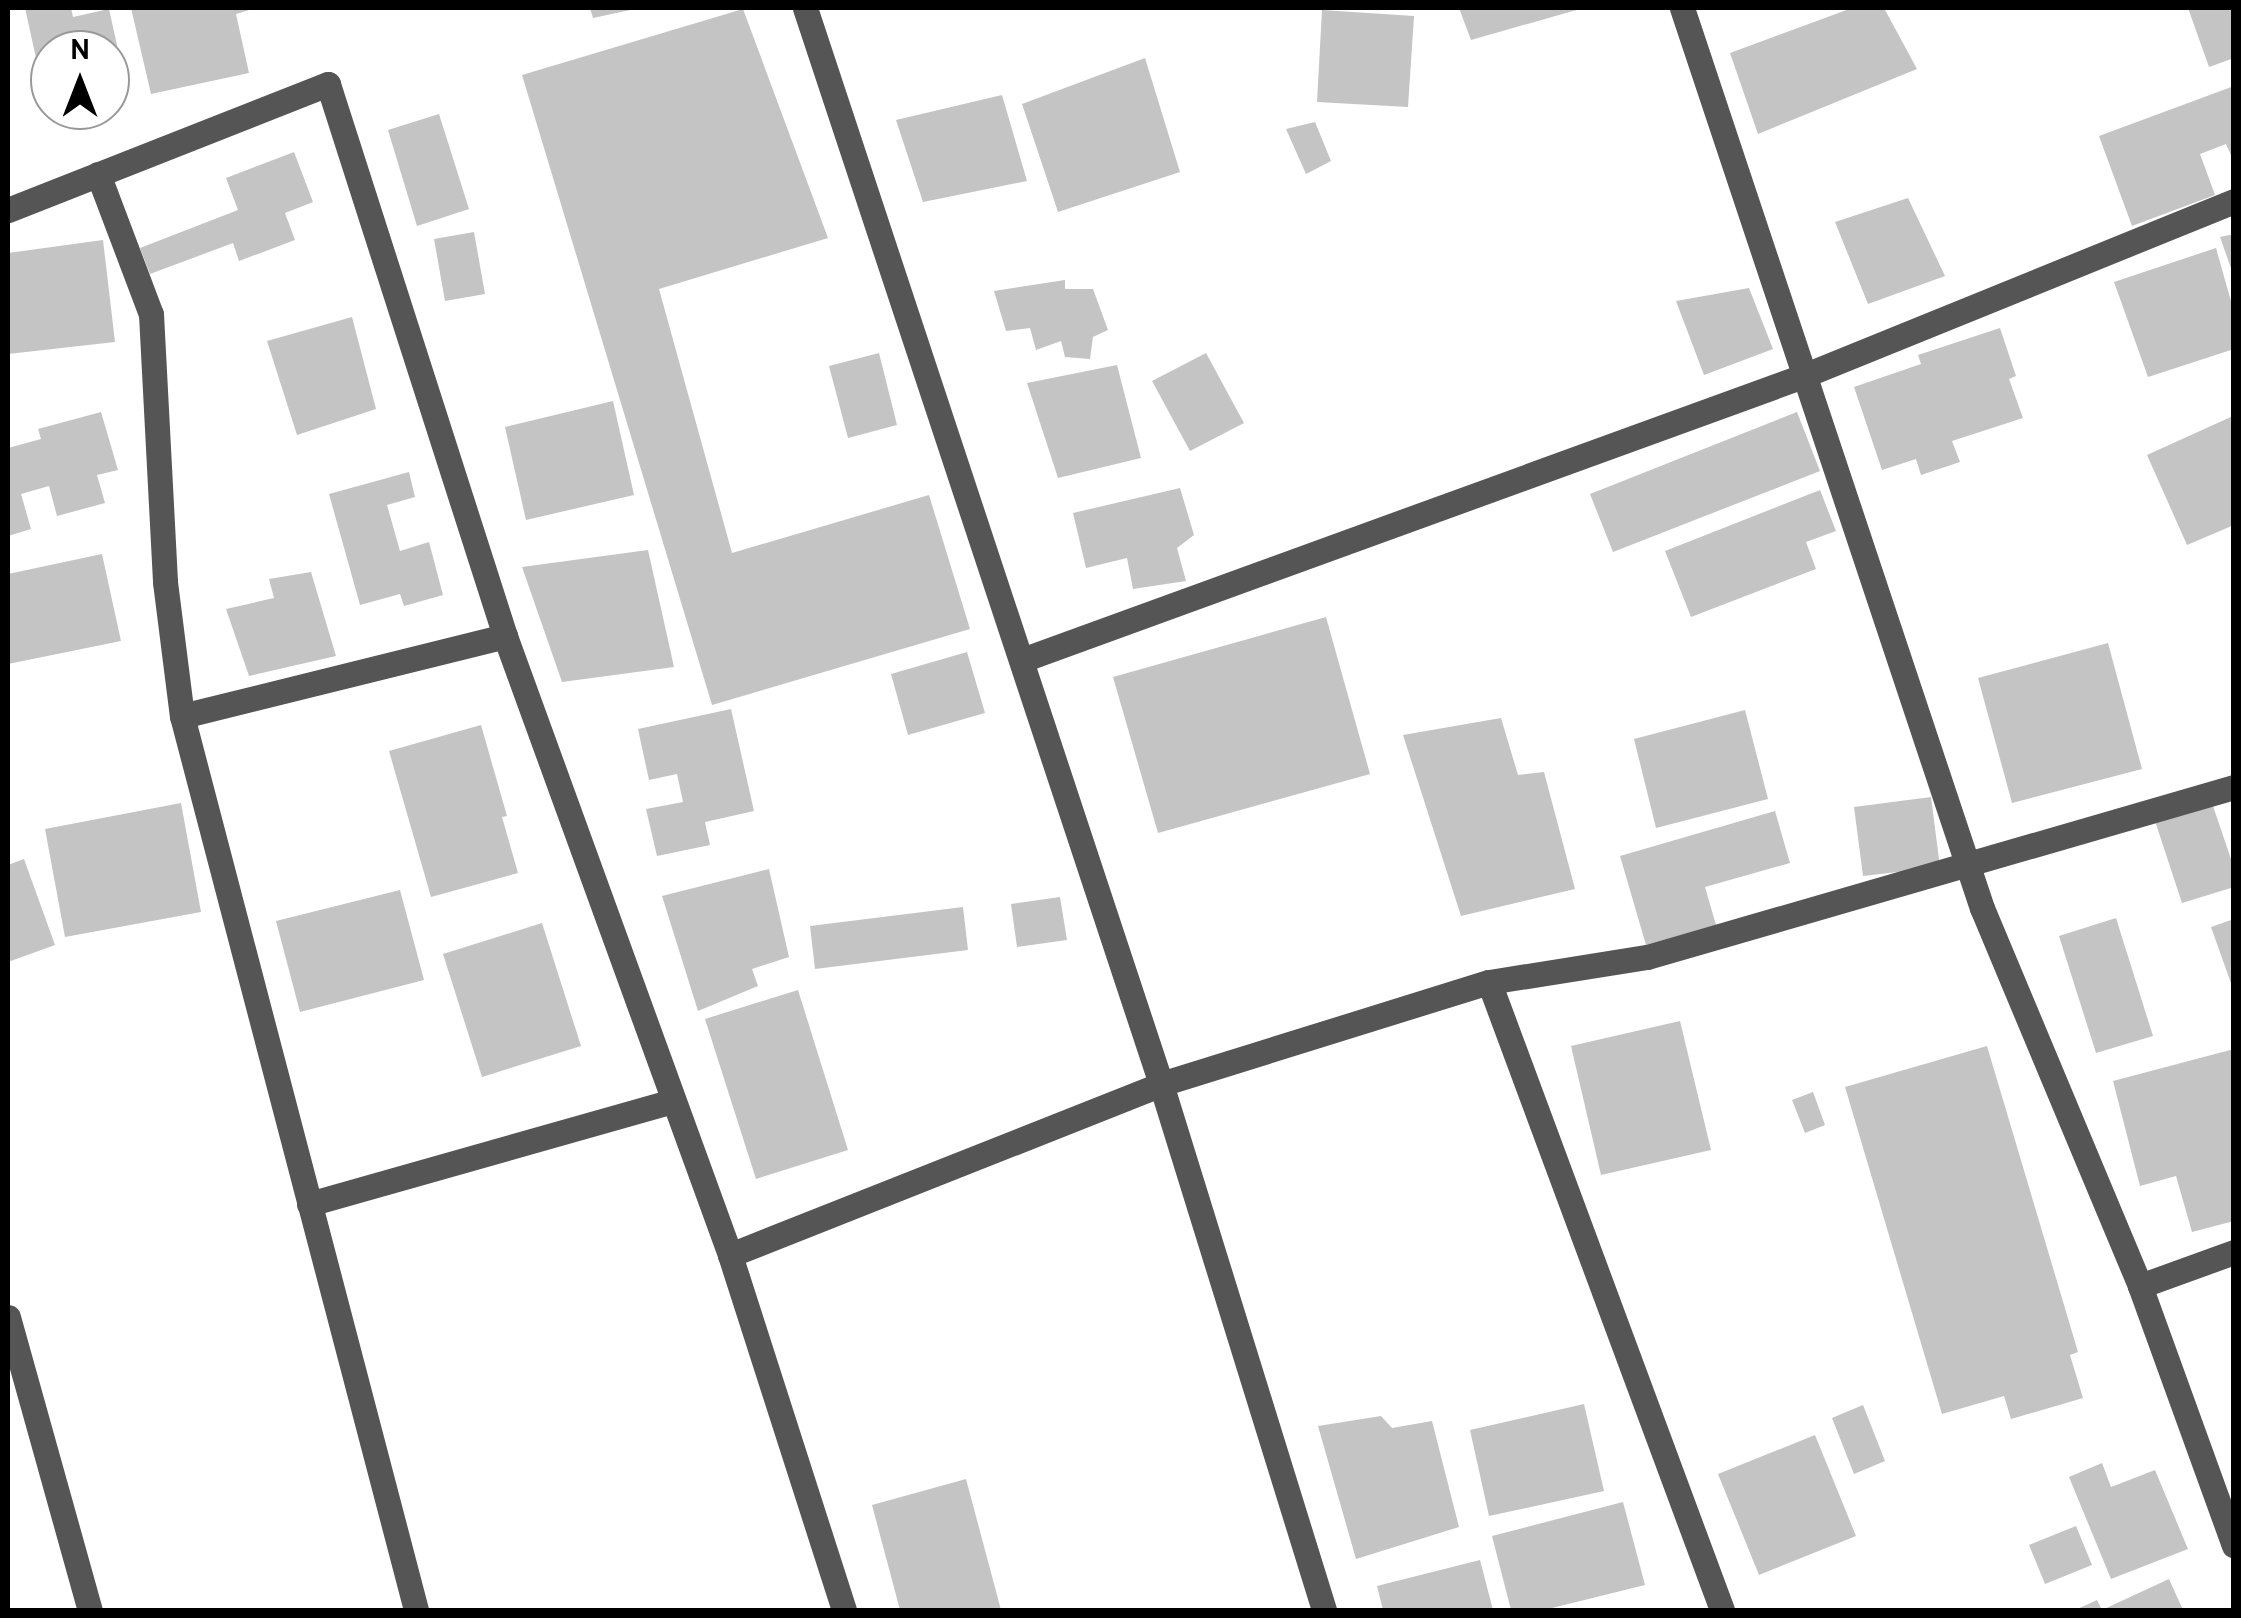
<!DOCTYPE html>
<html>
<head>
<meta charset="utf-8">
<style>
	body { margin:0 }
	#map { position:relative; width:2241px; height:1618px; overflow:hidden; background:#fff; font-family:Overpass,sans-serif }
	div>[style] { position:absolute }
	.building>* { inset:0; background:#c4c4c4 }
	.minor>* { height:25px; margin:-12.5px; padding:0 12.5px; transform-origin:12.5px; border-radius:12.5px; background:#555 }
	span { translate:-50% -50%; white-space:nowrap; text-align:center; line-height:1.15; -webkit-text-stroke:10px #fff; paint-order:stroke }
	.frame { position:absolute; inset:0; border:10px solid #000; pointer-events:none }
	.north { position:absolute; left:30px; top:30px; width:100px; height:100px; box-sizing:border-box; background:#fff; border:2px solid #999; border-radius:50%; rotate:0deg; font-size:28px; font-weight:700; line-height:40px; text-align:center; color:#000 }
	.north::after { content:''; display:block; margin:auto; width:35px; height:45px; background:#000; clip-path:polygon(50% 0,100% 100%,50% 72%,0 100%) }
</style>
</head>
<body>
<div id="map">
	<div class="building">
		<div style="clip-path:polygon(25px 8px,71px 8px,73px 17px,109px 9px,121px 63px,110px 65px,110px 50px,50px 50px,50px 110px,72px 111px,49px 117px)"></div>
		<div style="clip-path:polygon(131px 8px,256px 8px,236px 14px,249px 73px,151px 94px)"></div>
		<div style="clip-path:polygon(590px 8px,634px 8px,635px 9px,593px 18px)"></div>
		<div style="clip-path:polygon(1459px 8px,1580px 8px,1580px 9px,1471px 40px)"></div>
		<div style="clip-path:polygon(1852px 8px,1884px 8px,1917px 69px,1758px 134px,1730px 53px)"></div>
		<div style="clip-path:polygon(2188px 8px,2234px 8px,2234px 58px,2209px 67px)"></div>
		<div style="clip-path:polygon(743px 9px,828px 238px,659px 289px,732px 553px,929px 495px,970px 629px,712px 705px,522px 75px)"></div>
		<div style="clip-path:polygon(1322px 10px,1414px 16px,1408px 107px,1317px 102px)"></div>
		<div style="clip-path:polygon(1145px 58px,1180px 172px,1058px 212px,1022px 104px)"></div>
		<div style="clip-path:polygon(2234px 86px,2234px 162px,2226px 144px,2200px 154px,2215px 195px,2132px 226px,2099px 136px)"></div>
		<div style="clip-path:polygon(1002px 95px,1027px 181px,923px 202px,896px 120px)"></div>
		<div style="clip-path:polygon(439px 114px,469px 209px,417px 226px,388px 130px)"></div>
		<div style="clip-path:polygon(1315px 122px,1331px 161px,1306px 174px,1286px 129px)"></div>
		<div style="clip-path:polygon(294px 152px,313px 202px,285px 213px,295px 240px,239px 261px,233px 243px,150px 274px,140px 248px,238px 210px,226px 178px)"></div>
		<div style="clip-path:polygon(1908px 198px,1945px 276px,1868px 304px,1835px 222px)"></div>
		<div style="clip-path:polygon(474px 232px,485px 294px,445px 301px,434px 239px)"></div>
		<div style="clip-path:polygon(2234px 234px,2234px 274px,2233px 274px,2220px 237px)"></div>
		<div style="clip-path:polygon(103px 240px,115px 342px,8px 354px,8px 253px)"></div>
		<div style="clip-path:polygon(2216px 248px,2234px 312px,2234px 349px,2148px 377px,2114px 282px)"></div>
		<div style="clip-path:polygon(1065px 280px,1065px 289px,1093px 289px,1108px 330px,1093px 337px,1090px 359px,1065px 357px,1061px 341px,1036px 350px,1030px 328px,1006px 331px,994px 291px)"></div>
		<div style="clip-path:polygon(1749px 288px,1773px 349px,1704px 375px,1676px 301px)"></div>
		<div style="clip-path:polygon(352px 317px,376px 409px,297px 435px,267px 341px)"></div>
		<div style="clip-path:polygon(2000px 328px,2016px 376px,2009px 379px,2023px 418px,1952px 441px,1960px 462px,1921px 475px,1916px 459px,1882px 470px,1854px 387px,1921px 364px,1918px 355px)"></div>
		<div style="clip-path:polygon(879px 353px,897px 425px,848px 438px,829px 366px)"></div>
		<div style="clip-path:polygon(1206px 353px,1244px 423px,1190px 451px,1152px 381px)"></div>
		<div style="clip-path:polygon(1117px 365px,1141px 458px,1058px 478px,1027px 383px)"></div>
		<div style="clip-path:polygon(613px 401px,634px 495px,526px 520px,505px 427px)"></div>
		<div style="clip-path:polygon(101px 412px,118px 470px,97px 475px,105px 503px,57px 516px,49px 486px,21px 494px,31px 529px,8px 536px,8px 448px,41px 439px,38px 429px)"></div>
		<div style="clip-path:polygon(1797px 412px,1820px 471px,1613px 552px,1590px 494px)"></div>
		<div style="clip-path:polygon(2233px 416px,2234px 525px,2187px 545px,2147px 455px)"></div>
		<div style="clip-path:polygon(409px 472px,415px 497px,387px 505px,400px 551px,429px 542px,443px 595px,404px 606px,400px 594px,360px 605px,329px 494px)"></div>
		<div style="clip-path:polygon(1180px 488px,1194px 535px,1177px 548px,1186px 581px,1133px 589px,1127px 558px,1086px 568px,1073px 513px)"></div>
		<div style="clip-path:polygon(1820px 490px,1836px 531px,1806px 542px,1816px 569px,1691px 617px,1665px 551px)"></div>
		<div style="clip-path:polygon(648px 550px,674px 667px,562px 682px,522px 567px)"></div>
		<div style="clip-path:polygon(102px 554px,121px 641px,8px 664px,8px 574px)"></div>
		<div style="clip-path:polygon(311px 572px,336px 656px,249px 676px,226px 609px,274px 598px,269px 579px)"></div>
		<div style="clip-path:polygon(1326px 617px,1370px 774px,1158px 833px,1113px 677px)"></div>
		<div style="clip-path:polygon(2108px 643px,2142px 769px,2012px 803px,1978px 678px)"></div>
		<div style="clip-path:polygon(967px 652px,985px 713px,908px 735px,891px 674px)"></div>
		<div style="clip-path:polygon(731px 709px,754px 811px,705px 822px,710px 845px,657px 856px,646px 809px,683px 802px,677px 774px,649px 780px,638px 729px)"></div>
		<div style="clip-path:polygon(1745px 710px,1768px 799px,1656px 828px,1634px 739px)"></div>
		<div style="clip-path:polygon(1501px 718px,1518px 775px,1544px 772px,1575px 889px,1461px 916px,1403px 735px)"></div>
		<div style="clip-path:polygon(481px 725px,507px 816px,502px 817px,518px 873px,431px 897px,389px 751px)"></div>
		<div style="clip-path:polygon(1931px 797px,1940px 867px,1863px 876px,1854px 807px)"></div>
		<div style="clip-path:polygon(181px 803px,201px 912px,65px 937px,45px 829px)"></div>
		<div style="clip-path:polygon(2212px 803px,2234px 868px,2234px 887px,2182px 903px,2155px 821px)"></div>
		<div style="clip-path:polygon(1775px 811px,1790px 863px,1705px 887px,1716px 925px,1646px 945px,1620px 856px)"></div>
		<div style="clip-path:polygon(24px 859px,55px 945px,8px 962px,8px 865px)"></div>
		<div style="clip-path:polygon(769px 869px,789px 957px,752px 969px,758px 986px,698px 1011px,662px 896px)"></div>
		<div style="clip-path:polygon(400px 890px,424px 980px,300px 1012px,276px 921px)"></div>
		<div style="clip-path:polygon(1060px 897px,1067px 940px,1017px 947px,1011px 904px)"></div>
		<div style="clip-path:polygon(963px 907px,968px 950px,815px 969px,810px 926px)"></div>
		<div style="clip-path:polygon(2116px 918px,2153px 1036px,2096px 1053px,2059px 936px)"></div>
		<div style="clip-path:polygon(2234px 919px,2234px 989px,2233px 989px,2211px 927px)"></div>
		<div style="clip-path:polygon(542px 923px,581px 1046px,482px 1077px,443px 954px)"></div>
		<div style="clip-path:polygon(798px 990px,848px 1150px,756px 1179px,705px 1019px)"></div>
		<div style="clip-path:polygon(1680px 1021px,1711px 1150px,1601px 1175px,1571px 1046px)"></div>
		<div style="clip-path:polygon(1987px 1046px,2078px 1352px,2070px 1355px,2083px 1398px,2011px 1419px,2004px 1396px,1942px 1414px,1845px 1087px)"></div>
		<div style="clip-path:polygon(2234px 1049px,2234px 1221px,2192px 1232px,2176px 1176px,2140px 1186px,2113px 1081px)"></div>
		<div style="clip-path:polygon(1813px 1092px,1825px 1125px,1805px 1133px,1792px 1100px)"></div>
		<div style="clip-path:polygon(1584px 1404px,1604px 1491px,1489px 1516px,1470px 1430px)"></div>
		<div style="clip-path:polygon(1863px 1405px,1885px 1461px,1854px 1474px,1832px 1418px)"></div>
		<div style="clip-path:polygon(1381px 1416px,1392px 1428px,1432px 1421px,1459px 1527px,1356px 1559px,1318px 1426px)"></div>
		<div style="clip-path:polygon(1815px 1435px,1856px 1536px,1759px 1575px,1718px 1474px)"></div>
		<div style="clip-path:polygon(2102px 1463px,2111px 1487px,2155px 1470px,2188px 1549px,2111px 1579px,2069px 1477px)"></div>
		<div style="clip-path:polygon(966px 1479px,1001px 1610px,900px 1610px,872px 1505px)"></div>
		<div style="clip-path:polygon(1623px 1502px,1645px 1585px,1544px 1610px,1511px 1610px,1492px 1536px)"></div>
		<div style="clip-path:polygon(2076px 1526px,2092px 1565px,2045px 1584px,2029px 1545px)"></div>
		<div style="clip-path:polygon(1480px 1560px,1493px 1610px,1383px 1610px,1377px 1586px)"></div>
		<div style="clip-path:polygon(2169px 1579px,2183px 1610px,2075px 1610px,2097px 1600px,2102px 1610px)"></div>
	</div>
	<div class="minor">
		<div style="left:805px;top:8px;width:1133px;rotate:71.69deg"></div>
		<div style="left:1161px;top:1084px;width:551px;rotate:72.78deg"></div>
		<div style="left:1682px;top:8px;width:949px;rotate:71.57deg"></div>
		<div style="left:1982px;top:908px;width:410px;rotate:67.3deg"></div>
		<div style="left:2140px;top:1286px;width:276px;rotate:70.1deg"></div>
		<div style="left:98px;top:174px;width:150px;rotate:69.3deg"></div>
		<div style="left:151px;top:314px;width:268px;rotate:87deg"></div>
		<div style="left:165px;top:582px;width:135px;rotate:82.8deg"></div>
		<div style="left:182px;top:716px;width:924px;rotate:75.33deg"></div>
		<div style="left:8px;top:210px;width:344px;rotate:-21.5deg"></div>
		<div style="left:328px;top:84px;width:580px;rotate:72.22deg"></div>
		<div style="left:1022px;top:660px;width:831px;rotate:-19.98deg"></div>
		<div style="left:1803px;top:376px;width:465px;rotate:-22.1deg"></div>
		<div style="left:182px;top:716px;width:333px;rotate:-13.9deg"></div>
		<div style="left:505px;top:636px;width:659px;rotate:70.02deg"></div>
		<div style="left:730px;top:1255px;width:373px;rotate:72.2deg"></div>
		<div style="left:1489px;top:982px;width:670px;rotate:69.64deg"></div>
		<div style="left:309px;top:1204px;width:378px;rotate:-15.8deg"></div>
		<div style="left:730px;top:1255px;width:464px;rotate:-21.6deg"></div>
		<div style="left:1161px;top:1084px;width:343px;rotate:-17.3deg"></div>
		<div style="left:1489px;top:982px;width:160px;rotate:-9deg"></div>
		<div style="left:1647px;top:957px;width:611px;rotate:-16.15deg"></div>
		<div style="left:2140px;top:1286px;width:100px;rotate:-19.9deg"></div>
		<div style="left:8px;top:1317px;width:304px;rotate:74.4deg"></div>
	</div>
	<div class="frame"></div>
	<div class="north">N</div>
</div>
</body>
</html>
